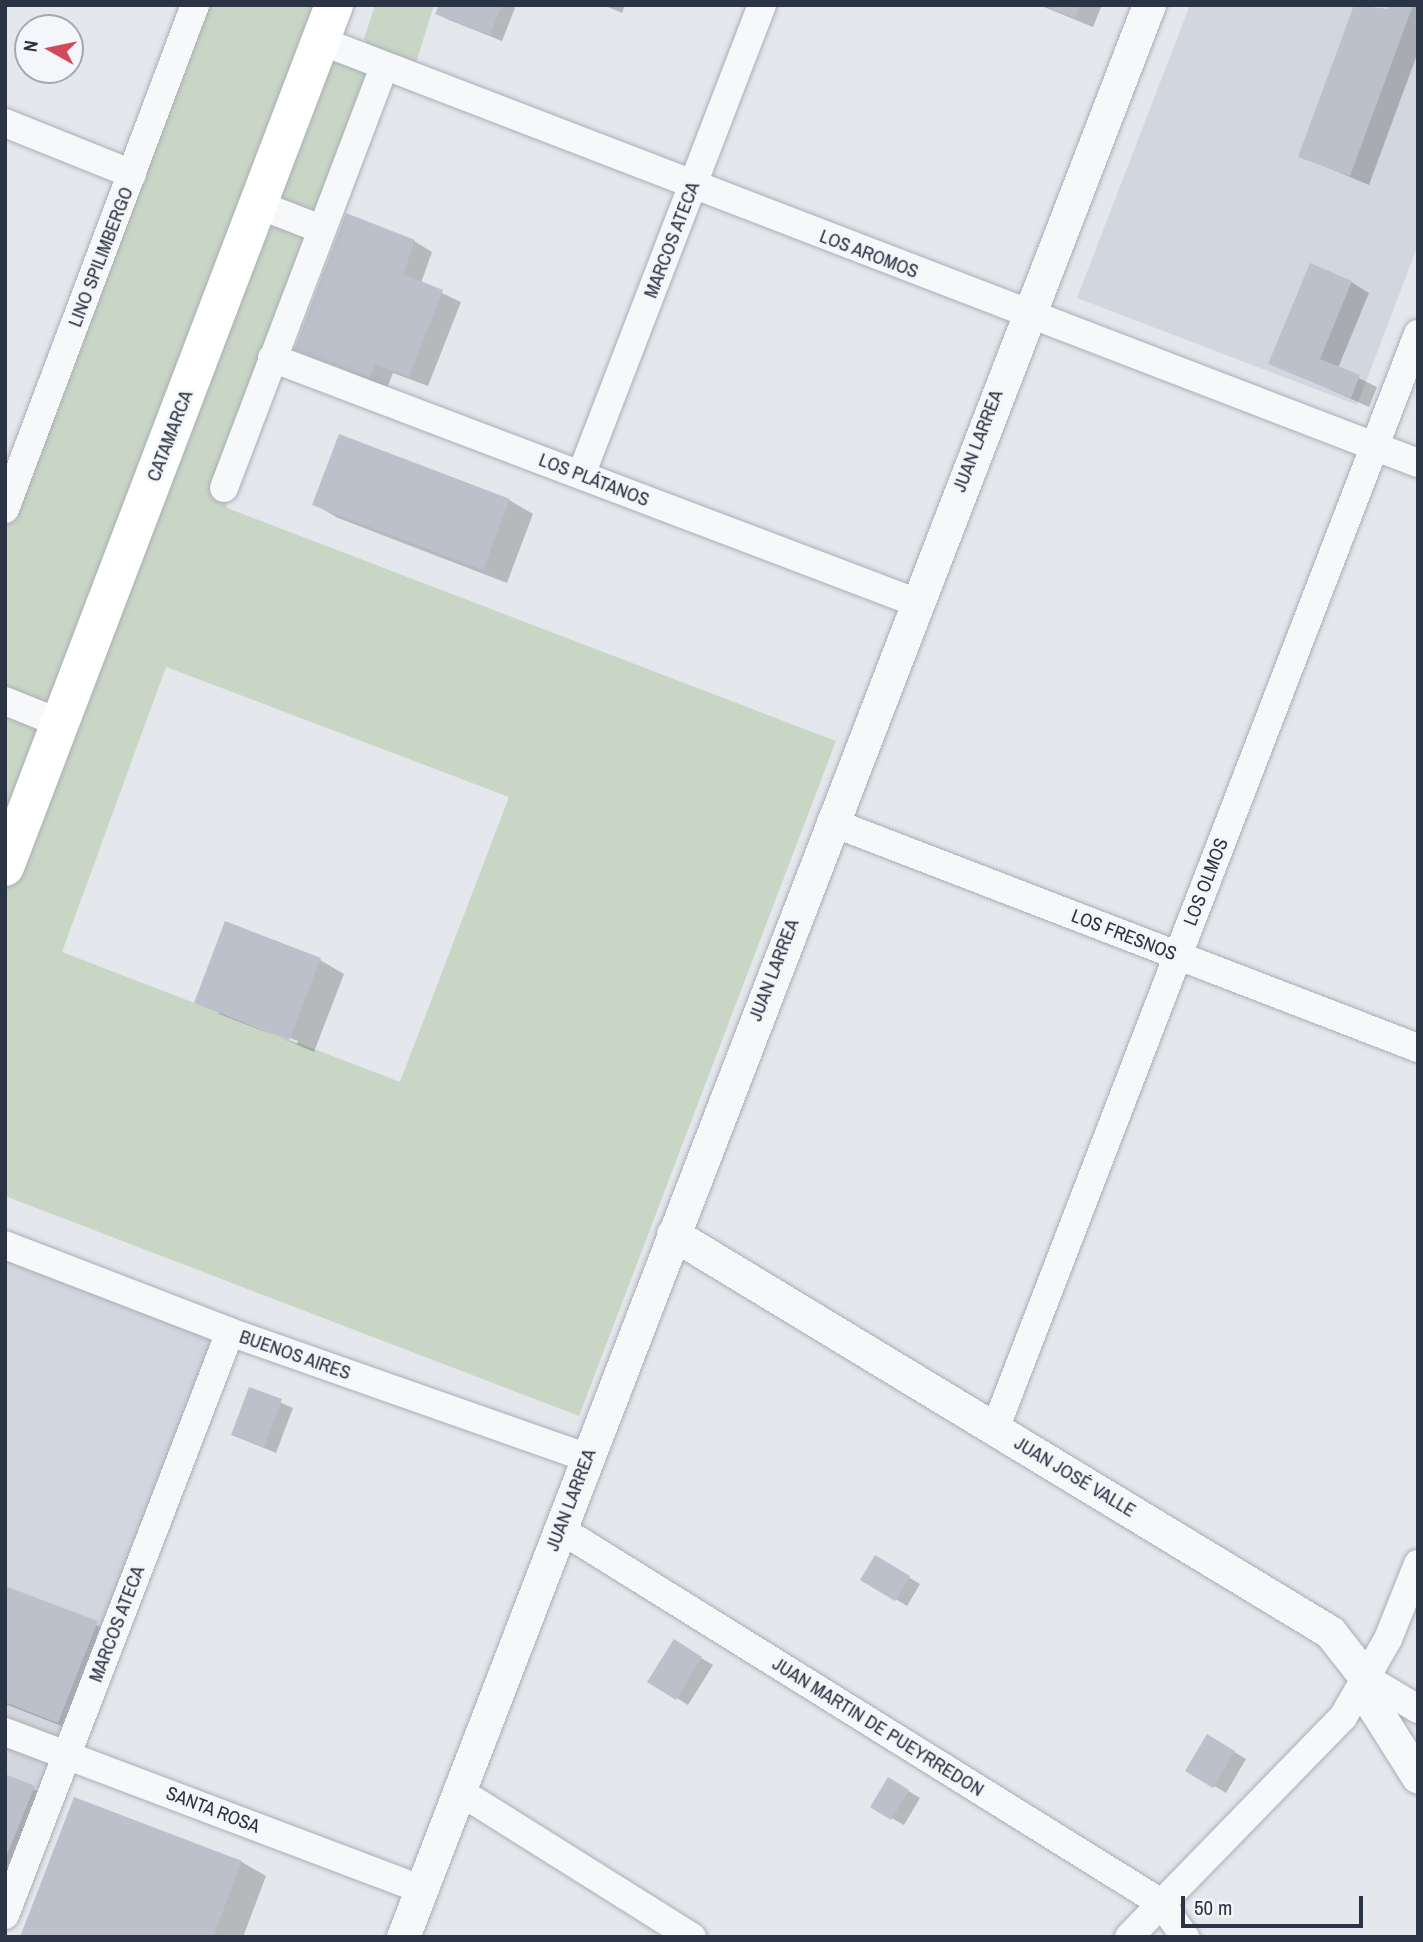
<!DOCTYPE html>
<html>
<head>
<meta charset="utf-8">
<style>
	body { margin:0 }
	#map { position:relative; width:1423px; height:1942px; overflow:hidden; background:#e4e7ec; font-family:"Archivo Narrow",sans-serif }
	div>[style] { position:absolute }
	.built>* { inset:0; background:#d2d6de }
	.green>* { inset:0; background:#c9d6c5 }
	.shadow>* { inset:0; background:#0003 }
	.building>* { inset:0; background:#bbc0ca }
	.roads { filter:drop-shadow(0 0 2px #a9aeb7) drop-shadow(0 0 2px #a9aeb7) }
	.minor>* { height:28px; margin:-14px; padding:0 14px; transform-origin:14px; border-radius:14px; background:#f7f8fa }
	.tertiary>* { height:33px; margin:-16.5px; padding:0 16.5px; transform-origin:16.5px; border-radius:16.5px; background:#f7f8fa }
	.primary>* { height:38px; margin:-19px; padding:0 19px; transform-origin:19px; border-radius:19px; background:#fff }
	span { translate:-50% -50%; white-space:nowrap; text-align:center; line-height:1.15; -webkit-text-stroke:5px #f4f6f9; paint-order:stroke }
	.street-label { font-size:19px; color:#2b3445 }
	.frame { position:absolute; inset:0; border:7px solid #2b3445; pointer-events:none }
	.north { position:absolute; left:14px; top:14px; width:70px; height:70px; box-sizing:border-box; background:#f4f6f9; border:2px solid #a4a8b1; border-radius:50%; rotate:279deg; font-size:19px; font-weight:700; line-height:28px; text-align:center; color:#2b3445 }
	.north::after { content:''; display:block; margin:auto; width:24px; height:32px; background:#d1495b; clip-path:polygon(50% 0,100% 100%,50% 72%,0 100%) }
	.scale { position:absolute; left:1181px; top:1896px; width:182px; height:32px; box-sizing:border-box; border:4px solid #2b3445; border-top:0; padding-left:9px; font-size:21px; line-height:24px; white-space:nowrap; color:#2b3445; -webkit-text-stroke:5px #f4f6f9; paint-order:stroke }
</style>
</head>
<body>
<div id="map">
	<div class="built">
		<div style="clip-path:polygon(1190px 5px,1418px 5px,1418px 245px,1357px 405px,1077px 298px)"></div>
		<div style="clip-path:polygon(5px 1245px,230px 1332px,5px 1915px)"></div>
	</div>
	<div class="green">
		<div style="clip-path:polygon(evenodd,195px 5px,334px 5px,322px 41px,384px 66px,224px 488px,227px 508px,836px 741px,579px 1416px,5px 1196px,5px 509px,195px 5px,166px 667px,509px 797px,400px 1082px,62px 952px,166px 667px)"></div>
		<div style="clip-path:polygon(375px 5px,434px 5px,415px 66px,374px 50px,364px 39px)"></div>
	</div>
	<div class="shadow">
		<div style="clip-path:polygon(440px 5px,510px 5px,515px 8px,502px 41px,449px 20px,437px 14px)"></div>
		<div style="clip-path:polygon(603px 5px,625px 5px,622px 13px)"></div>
		<div style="clip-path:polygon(1039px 5px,1102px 5px,1093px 27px)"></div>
		<div style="clip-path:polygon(1356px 5px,1389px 11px,1391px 5px,1418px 5px,1418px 52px,1369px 185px,1300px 156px)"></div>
		<div style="clip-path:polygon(414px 241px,432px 252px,421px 283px,461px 302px,428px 386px,393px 373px,387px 388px,296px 349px)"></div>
		<div style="clip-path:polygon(1351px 282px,1369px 293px,1338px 368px,1377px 387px,1369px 407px,1271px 363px)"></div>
		<div style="clip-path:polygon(509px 500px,533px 514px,507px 583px,338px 518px,314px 504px)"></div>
		<div style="clip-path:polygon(evenodd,320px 960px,344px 974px,314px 1052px,196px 1002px,320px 960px,219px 1011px,298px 1041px,297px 1044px,219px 1014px,219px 1011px)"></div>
		<div style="clip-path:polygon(250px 1389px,293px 1408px,276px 1453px,233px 1435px)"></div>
		<div style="clip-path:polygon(876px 1558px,920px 1584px,907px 1606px,863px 1579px)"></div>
		<div style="clip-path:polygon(5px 1587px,115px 1633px,77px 1732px,5px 1704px)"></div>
		<div style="clip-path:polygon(674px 1642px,713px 1665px,688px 1705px,650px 1681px)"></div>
		<div style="clip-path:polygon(1208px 1736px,1246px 1759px,1226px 1793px,1188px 1770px)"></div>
		<div style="clip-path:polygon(5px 1776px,52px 1798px,5px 1915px)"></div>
		<div style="clip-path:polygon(889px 1779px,920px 1798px,904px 1825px,872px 1807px)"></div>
		<div style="clip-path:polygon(242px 1862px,266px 1876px,243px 1937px,22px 1937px)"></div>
	</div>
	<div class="building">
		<div style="clip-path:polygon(439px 5px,502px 5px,490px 35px,435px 14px)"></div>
		<div style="clip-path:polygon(1043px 5px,1080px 5px,1075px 18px)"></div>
		<div style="clip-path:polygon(1354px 5px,1388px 9px,1389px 5px,1413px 5px,1350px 176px,1298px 157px)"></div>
		<div style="clip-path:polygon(346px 213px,415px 240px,403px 274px,443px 290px,409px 377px,375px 364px,369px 379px,294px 350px)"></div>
		<div style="clip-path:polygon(1310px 263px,1352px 281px,1320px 359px,1360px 375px,1351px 398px,1268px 364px)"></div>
		<div style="clip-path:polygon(339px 434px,510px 499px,483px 570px,312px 505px)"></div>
		<div style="clip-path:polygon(225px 921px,321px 958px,289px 1040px,194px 1003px)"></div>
		<div style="clip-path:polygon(249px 1387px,282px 1399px,264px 1448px,231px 1435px)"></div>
		<div style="clip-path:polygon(875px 1555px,910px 1576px,895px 1601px,860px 1580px)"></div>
		<div style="clip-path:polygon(5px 1586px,98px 1621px,58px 1723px,5px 1702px)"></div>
		<div style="clip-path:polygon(674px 1639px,702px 1657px,676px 1700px,647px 1682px)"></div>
		<div style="clip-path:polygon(1207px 1734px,1235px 1751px,1213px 1788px,1185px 1771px)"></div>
		<div style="clip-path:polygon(5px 1774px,35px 1786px,5px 1860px)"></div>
		<div style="clip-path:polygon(888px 1777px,909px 1790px,891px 1820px,870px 1807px)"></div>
		<div style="clip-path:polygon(74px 1797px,242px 1861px,213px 1937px,20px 1937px)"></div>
	</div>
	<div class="roads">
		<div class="minor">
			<div style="left:321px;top:41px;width:1175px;rotate:21.04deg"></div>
			<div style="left:5px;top:123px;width:137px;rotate:21.9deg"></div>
			<div style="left:259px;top:205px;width:66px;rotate:21.2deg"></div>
			<div style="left:272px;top:358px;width:688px;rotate:20.78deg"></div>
			<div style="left:581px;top:475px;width:504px;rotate:-68.94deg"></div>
			<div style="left:224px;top:488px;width:451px;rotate:-69.2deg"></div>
			<div style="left:5px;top:509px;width:539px;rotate:-69.34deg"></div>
			<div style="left:5px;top:701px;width:59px;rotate:21.8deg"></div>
			<div style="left:831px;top:822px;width:629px;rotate:21.06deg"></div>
			<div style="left:5px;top:1245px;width:241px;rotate:21.1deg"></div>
			<div style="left:230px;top:1332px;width:379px;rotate:19.4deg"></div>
			<div style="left:995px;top:1429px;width:1174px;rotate:-68.88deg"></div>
			<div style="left:560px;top:1529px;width:708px;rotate:31.89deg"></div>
			<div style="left:1161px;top:1903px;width:42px;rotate:54.8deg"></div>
			<div style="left:1366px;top:1678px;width:61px;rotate:30.8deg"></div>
			<div style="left:5px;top:1732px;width:445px;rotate:20.7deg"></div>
			<div style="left:459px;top:1791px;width:275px;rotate:32.1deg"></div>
			<div style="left:5px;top:1915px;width:625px;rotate:-68.9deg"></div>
			<div style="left:1129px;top:1937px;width:307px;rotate:-45.8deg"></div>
			<div style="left:1343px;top:1717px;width:90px;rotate:-60deg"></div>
			<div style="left:1388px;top:1639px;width:81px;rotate:-68.2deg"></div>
		</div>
		<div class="tertiary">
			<div style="left:673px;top:1234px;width:768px;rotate:31.21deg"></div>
			<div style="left:1330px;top:1632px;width:58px;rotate:52deg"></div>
			<div style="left:1366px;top:1678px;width:32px;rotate:74deg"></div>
			<div style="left:1375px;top:1709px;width:80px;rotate:57.7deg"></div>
			<div style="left:403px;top:1937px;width:2071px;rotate:-68.89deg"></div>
		</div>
		<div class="primary">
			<div style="left:5px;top:867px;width:923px;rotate:-69.11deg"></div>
		</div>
	</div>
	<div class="street-label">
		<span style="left:672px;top:240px;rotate:-69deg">MARCOS ATECA</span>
		<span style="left:869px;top:254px;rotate:21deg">LOS AROMOS</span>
		<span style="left:101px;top:257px;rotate:-69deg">LINO SPILIMBERGO</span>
		<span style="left:170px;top:436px;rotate:-69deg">CATAMARCA</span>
		<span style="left:978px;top:441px;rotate:-69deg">JUAN LARREA</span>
		<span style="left:594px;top:480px;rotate:21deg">LOS PLÁTANOS</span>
		<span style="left:1206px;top:882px;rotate:-69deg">LOS OLMOS</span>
		<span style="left:1124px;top:935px;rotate:21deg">LOS FRESNOS</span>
		<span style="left:774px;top:970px;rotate:-69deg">JUAN LARREA</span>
		<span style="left:295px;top:1355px;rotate:19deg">BUENOS AIRES</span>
		<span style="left:1075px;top:1477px;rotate:31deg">JUAN JOSÉ VALLE</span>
		<span style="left:571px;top:1500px;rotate:-69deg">JUAN LARREA</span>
		<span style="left:117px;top:1624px;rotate:-69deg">MARCOS ATECA</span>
		<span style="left:878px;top:1727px;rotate:32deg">JUAN MARTIN DE PUEYRREDON</span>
		<span style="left:213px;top:1810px;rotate:21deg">SANTA ROSA</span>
	</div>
	<div class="frame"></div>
	<div class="north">N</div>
	<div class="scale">50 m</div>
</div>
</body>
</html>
